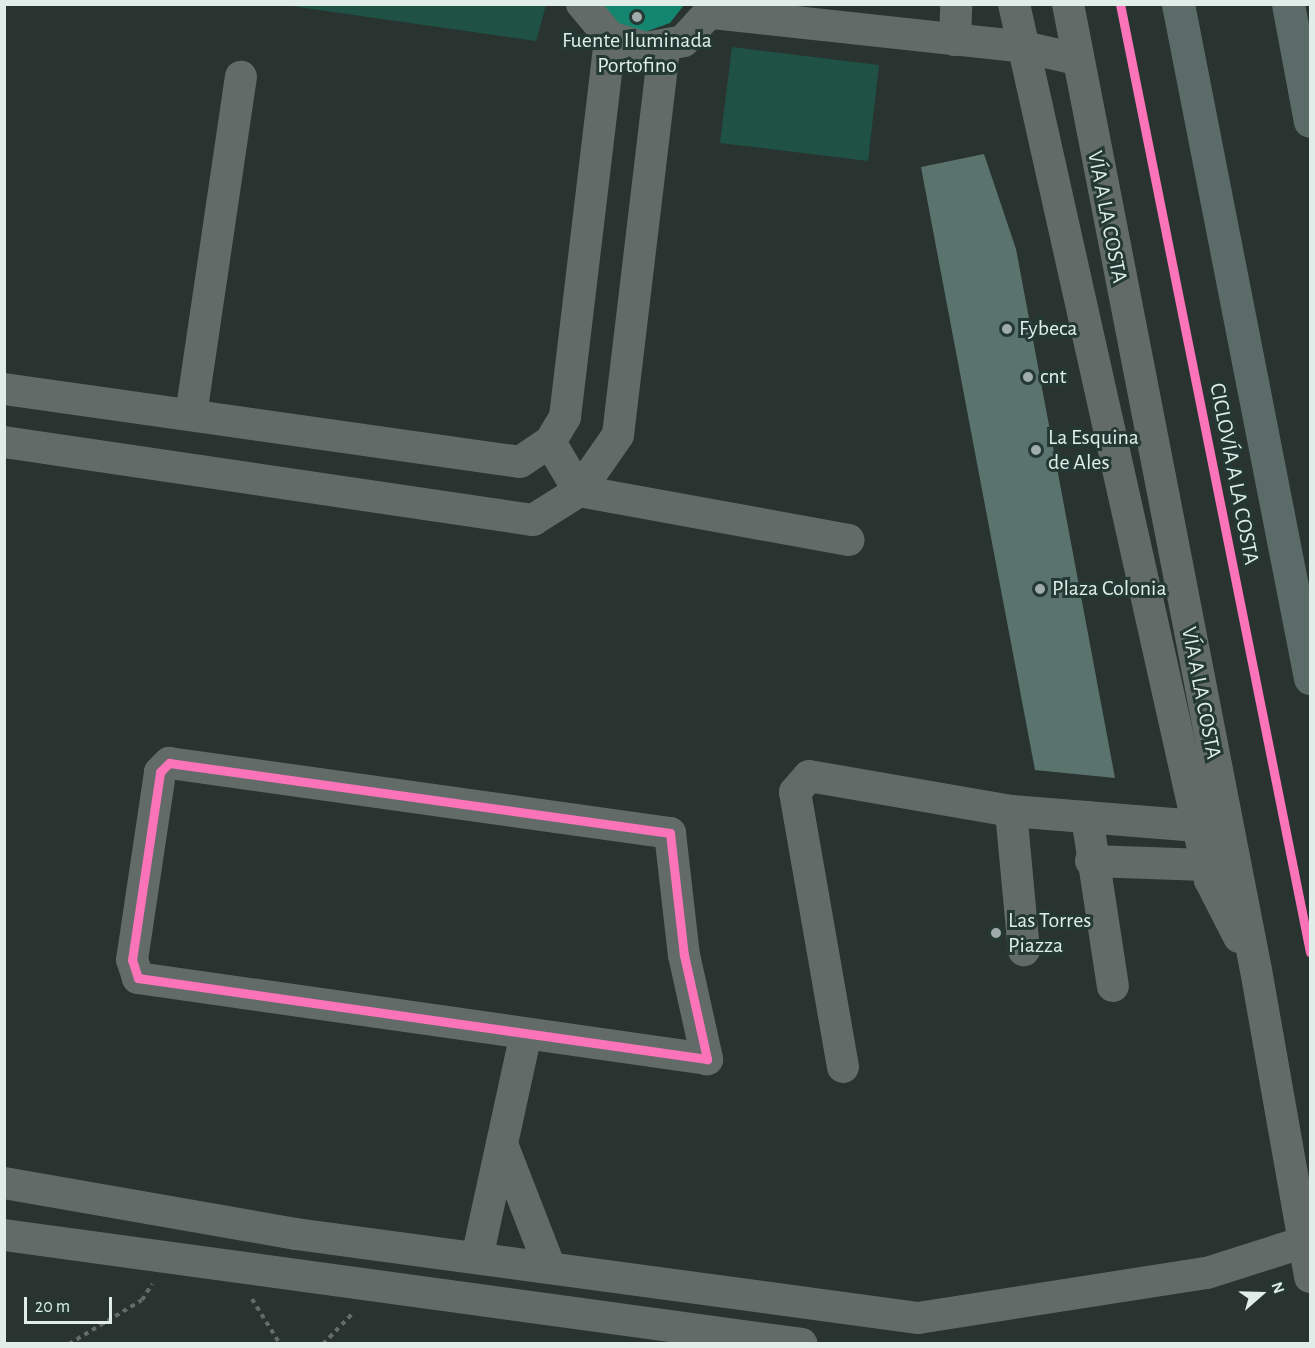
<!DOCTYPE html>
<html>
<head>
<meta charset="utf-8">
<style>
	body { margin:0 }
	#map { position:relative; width:1315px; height:1348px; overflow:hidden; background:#293431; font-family:"Alegreya Sans",sans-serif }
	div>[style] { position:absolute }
	.green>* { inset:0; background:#1f5145 }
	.water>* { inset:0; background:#14856e }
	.building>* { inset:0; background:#5a736d }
	.path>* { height:4px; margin-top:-2px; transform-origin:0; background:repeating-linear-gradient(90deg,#646b69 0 4.5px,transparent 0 9px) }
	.minor>* { height:32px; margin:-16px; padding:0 16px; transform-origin:16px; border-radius:16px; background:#626b68 }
	.highway>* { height:33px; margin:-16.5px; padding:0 16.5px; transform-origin:16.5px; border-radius:16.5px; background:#5b6b67 }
	.cycleway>* { height:9px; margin:-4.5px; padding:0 4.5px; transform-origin:4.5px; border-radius:4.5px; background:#fb73b8 }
	.dots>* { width:16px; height:16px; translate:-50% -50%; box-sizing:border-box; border:3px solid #243933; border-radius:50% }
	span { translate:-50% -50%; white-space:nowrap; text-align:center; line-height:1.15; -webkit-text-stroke:6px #243933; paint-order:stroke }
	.poi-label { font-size:22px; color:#e0ede9 }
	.left { translate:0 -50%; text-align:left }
	.street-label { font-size:22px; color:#e0ede9 }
	.frame { position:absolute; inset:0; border:6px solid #e0ede9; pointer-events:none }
	.north { position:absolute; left:1231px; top:1264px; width:60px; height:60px; -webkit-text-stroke:4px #243933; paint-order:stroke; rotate:70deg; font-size:16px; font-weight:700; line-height:24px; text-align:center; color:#e0ede9 }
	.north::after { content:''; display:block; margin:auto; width:21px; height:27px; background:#e0ede9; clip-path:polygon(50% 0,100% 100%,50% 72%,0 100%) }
	.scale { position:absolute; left:24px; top:1297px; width:88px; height:27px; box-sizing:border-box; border:3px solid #e0ede9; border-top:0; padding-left:8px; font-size:18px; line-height:21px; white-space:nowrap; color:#e0ede9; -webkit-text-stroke:4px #243933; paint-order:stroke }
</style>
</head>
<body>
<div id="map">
	<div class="green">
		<div style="clip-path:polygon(284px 5px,546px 4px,546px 5px,536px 41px)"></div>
		<div style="clip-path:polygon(732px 47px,879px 65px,868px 161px,720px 143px)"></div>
	</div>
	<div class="water">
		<div style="clip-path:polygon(590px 5px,684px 5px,670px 23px,642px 33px,614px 28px)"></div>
	</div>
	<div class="building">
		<div style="clip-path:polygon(984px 154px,1016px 249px,1115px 778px,1035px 770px,921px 167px)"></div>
	</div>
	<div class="path">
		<div style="left:252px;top:1299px;width:53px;rotate:58.1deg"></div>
		<div style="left:69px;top:1344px;width:85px;rotate:-31.1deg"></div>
		<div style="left:142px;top:1300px;width:19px;rotate:-58deg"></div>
		<div style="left:323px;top:1344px;width:43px;rotate:-45.9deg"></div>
	</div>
	<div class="minor">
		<div style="left:582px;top:4px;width:43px;rotate:49.7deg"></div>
		<div style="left:610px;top:37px;width:37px;rotate:17deg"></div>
		<div style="left:645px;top:48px;width:39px;rotate:-10deg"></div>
		<div style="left:683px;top:41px;width:50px;rotate:-47.4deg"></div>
		<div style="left:1014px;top:4px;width:898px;rotate:77.39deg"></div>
		<div style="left:1210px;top:880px;width:64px;rotate:63deg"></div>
		<div style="left:1068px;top:4px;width:984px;rotate:78.99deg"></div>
		<div style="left:1256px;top:970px;width:312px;rotate:80deg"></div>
		<div style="left:713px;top:13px;width:313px;rotate:6.2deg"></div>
		<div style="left:1024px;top:47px;width:53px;rotate:13deg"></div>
		<div style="left:955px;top:40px;width:36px;rotate:-88deg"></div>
		<div style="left:4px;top:389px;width:521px;rotate:8.05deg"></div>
		<div style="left:520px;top:462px;width:36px;rotate:-34deg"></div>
		<div style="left:550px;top:442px;width:29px;rotate:-59deg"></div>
		<div style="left:565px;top:417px;width:383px;rotate:-83.2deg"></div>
		<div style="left:191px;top:415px;width:342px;rotate:-81.6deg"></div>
		<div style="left:4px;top:442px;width:535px;rotate:8.39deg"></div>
		<div style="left:533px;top:520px;width:54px;rotate:-32.2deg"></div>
		<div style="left:579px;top:491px;width:68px;rotate:-55.1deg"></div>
		<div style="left:618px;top:435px;width:391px;rotate:-83.2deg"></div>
		<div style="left:550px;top:442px;width:57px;rotate:59.4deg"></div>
		<div style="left:579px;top:491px;width:274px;rotate:10.3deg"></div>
		<div style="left:169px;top:763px;width:506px;rotate:7.95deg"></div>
		<div style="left:670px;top:833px;width:123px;rotate:83.5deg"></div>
		<div style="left:684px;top:955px;width:107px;rotate:77.5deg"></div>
		<div style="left:707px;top:1059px;width:575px;rotate:-171.9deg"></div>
		<div style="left:138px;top:978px;width:19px;rotate:-108deg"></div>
		<div style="left:132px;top:960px;width:190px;rotate:-81.5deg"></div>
		<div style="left:160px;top:772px;width:13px;rotate:-45deg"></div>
		<div style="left:1011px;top:811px;width:140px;rotate:84.7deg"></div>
		<div style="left:1087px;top:817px;width:171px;rotate:81.3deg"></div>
		<div style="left:1091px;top:861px;width:115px;rotate:2deg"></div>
		<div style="left:843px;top:1067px;width:279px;rotate:-99.9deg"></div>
		<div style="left:795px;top:792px;width:21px;rotate:-49deg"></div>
		<div style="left:809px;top:776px;width:205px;rotate:9.8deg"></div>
		<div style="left:1011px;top:811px;width:187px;rotate:4.6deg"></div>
		<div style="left:502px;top:1144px;width:133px;rotate:68.8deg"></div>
		<div style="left:4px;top:1183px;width:296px;rotate:9.9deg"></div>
		<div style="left:296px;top:1234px;width:628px;rotate:7.69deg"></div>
		<div style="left:918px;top:1318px;width:292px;rotate:-8.9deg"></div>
		<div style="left:1207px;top:1273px;width:102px;rotate:-17.7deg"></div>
		<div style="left:4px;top:1235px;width:805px;rotate:7.78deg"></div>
		<div style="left:477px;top:1258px;width:229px;rotate:-77.7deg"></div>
	</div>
	<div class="highway">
		<div style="left:1178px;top:4px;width:687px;rotate:78.92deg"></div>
		<div style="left:1288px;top:4px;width:119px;rotate:79.4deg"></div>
	</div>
	<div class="cycleway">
		<div style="left:1120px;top:4px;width:967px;rotate:78.67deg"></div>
		<div style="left:169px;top:763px;width:506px;rotate:7.95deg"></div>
		<div style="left:670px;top:833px;width:123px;rotate:83.5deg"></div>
		<div style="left:684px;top:955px;width:107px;rotate:77.5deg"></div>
		<div style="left:707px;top:1059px;width:575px;rotate:-171.9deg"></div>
		<div style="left:138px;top:978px;width:19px;rotate:-108deg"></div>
		<div style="left:132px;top:960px;width:190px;rotate:-81.5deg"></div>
		<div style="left:160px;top:772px;width:13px;rotate:-45deg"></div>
	</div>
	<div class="dots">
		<div style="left:637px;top:17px;background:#a0aca9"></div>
		<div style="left:1007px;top:329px;background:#a0aca9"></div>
		<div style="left:1028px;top:377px;background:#a0aca9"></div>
		<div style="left:1036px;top:450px;background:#a0aca9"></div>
		<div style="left:1040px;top:589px;background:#a0aca9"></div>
		<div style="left:996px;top:933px;background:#a0aca9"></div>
	</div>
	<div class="poi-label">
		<span style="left:637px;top:53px">Fuente Iluminada<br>Portofino</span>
		<span class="left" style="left:1019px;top:329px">Fybeca</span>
		<span class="left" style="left:1040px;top:377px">cnt</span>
		<span class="left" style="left:1048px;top:450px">La Esquina<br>de Ales</span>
		<span class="left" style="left:1052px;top:589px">Plaza Colonia</span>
		<span class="left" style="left:1008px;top:933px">Las Torres<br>Piazza</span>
	</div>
	<div class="street-label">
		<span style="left:1107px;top:217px;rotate:79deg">VÍA A LA COSTA</span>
		<span style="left:1234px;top:474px;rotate:79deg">CICLOVÍA A LA COSTA</span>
		<span style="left:1201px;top:693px;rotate:79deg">VÍA A LA COSTA</span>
	</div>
	<div class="frame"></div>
	<div class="north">N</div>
	<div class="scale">20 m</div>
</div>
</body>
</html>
